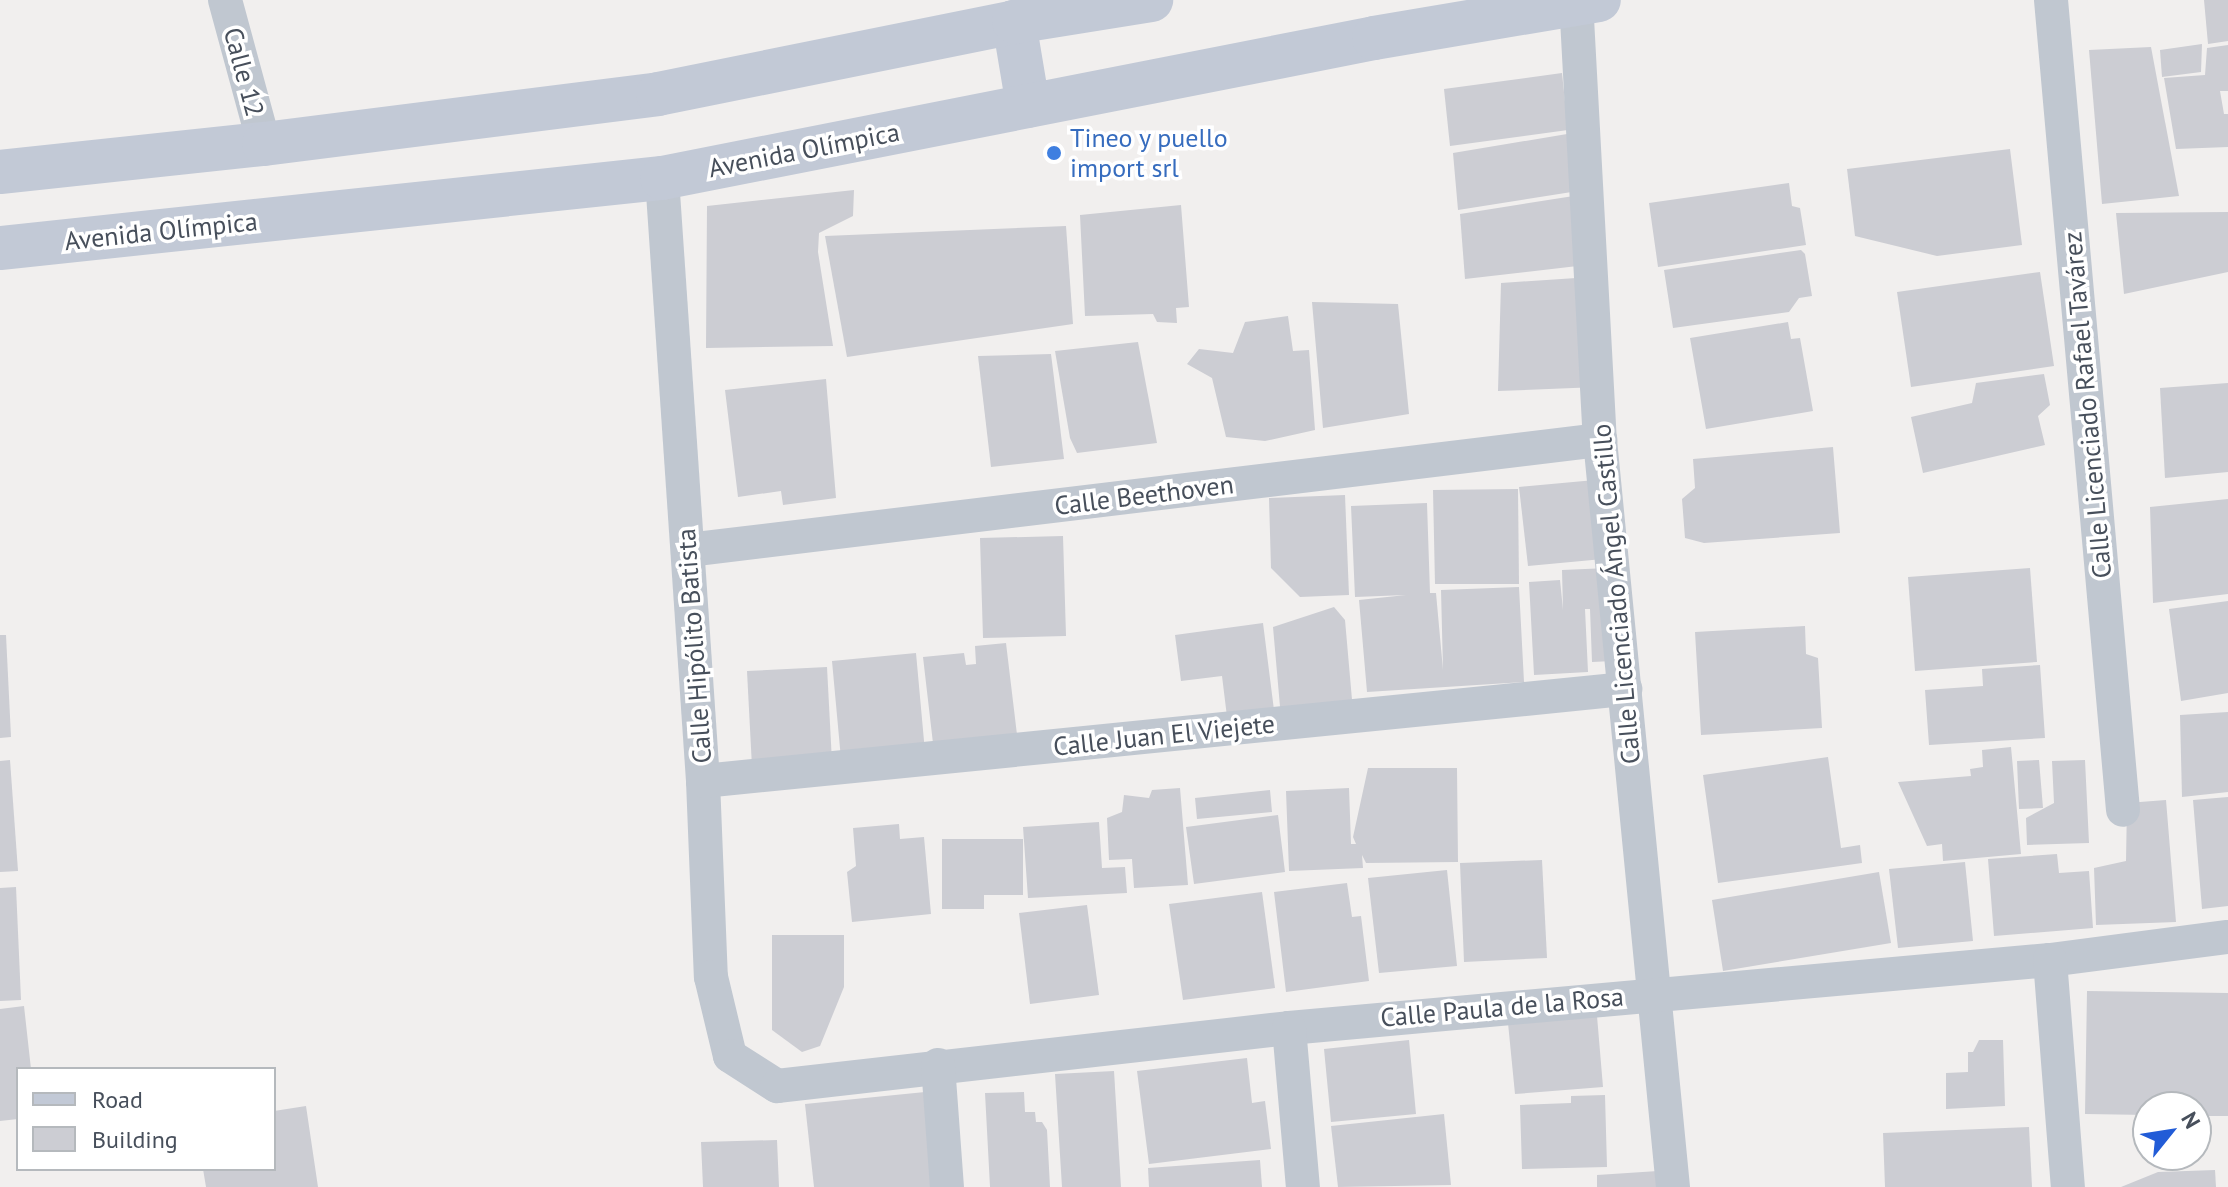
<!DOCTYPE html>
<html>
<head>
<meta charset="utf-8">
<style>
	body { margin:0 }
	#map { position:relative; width:2228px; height:1187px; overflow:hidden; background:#f1efee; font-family:"PT Sans",sans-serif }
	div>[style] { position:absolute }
	.building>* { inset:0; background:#cccdd3 }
	.minor>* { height:34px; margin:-17px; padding:0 17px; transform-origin:17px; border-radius:17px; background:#c0c7d0 }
	.secondary>* { height:44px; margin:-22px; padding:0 22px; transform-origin:22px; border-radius:22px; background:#c2c9d6 }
	.dots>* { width:22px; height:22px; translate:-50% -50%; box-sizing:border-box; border:4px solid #fff; border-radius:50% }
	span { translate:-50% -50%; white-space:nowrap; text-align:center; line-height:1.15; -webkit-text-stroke:7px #fff; paint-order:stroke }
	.street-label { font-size:26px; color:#474f5b }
	.shop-label { font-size:26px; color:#366cbe }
	.left { translate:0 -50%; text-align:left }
	.legend { position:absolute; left:16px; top:1067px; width:260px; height:104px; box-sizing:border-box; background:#fff; border:2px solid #b5b9bd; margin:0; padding:10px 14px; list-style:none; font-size:24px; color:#474f5b }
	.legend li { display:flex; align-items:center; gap:16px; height:40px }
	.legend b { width:40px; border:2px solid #b5b9bd }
	.north { position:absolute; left:2132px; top:1091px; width:80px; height:80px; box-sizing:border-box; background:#fff; border:2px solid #b5b9bd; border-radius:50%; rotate:60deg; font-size:22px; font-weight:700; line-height:32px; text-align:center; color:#474f5b }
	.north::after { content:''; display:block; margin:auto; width:28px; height:36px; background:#225cd7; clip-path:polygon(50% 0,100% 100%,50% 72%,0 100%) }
</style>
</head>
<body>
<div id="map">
	<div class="building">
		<div style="clip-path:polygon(2204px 0,2228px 0,2228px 41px,2208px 44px)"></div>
		<div style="clip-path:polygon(2202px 44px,2201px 72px,2162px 77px,2160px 50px)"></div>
		<div style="clip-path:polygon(2228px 45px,2228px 91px,2220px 91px,2224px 114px,2228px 114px,2228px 147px,2176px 149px,2164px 78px,2205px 75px,2207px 48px)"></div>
		<div style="clip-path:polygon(2151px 47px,2179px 196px,2102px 204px,2089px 50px)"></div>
		<div style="clip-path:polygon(1562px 73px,1568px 130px,1450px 146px,1444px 89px)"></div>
		<div style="clip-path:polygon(1573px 133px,1578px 191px,1458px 210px,1453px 153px)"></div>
		<div style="clip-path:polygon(2010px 149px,2022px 245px,1937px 256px,1855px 236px,1847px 169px)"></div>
		<div style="clip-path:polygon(1789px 183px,1792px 206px,1800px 208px,1806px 245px,1658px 267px,1649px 203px)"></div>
		<div style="clip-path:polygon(854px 190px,853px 216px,819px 233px,818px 252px,833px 346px,706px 348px,707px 206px)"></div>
		<div style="clip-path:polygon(1580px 195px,1586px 265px,1465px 279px,1460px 214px)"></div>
		<div style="clip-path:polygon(1181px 205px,1189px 307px,1176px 308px,1177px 323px,1157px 322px,1153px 314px,1085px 316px,1080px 215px)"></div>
		<div style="clip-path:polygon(2228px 212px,2228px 272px,2124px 294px,2116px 213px)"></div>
		<div style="clip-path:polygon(1066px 226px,1073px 324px,847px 357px,825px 236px)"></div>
		<div style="clip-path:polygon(1801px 250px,1805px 254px,1812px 296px,1799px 298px,1789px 312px,1673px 328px,1664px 270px)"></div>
		<div style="clip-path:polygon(2040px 272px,2054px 366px,1911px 387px,1897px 292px)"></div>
		<div style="clip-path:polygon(1591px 277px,1598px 387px,1498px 391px,1501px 283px)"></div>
		<div style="clip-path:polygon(1312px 302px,1398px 304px,1409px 414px,1323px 428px)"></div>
		<div style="clip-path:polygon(1288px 316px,1293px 351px,1309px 350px,1315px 430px,1265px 441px,1226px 437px,1212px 378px,1187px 364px,1199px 349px,1233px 353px,1245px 322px)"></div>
		<div style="clip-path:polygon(1788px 322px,1791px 339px,1800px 338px,1813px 411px,1706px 429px,1690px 338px)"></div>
		<div style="clip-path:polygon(1138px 342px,1157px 443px,1077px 453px,1070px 438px,1055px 351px)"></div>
		<div style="clip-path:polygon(1051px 354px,1064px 459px,991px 467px,978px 356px)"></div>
		<div style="clip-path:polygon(2044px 374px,2050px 405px,2038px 416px,2045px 445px,1923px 473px,1911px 417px,1972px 403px,1976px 383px)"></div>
		<div style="clip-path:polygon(826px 379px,836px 498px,783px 505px,781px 491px,738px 497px,725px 390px)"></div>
		<div style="clip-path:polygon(2228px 383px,2228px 472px,2165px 478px,2160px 388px)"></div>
		<div style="clip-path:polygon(1833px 447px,1840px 533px,1704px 543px,1685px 538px,1682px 499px,1695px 488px,1693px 459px)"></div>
		<div style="clip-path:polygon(1595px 480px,1603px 559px,1528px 566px,1519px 487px)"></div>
		<div style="clip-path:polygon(1518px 489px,1519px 584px,1435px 584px,1433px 490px)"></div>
		<div style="clip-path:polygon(1345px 495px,1349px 595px,1300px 597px,1271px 568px,1269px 498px)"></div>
		<div style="clip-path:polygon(2228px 499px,2228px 594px,2153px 603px,2150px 507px)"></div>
		<div style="clip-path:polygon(1427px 503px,1430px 593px,1436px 593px,1443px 670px,1441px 590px,1519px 587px,1524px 682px,1367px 692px,1359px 600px,1406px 595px,1355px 597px,1351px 506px)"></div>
		<div style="clip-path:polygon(1063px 536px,1066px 636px,983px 638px,980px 538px)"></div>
		<div style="clip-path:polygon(1608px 568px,1613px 661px,1592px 662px,1590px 609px,1585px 609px,1588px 672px,1534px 675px,1529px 582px,1560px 580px,1563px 610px,1562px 570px)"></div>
		<div style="clip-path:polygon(2030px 568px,2037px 662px,1915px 671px,1908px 577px)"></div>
		<div style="clip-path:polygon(2228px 601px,2228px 693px,2181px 701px,2169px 609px)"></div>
		<div style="clip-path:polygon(1334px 607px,1345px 620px,1353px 711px,1281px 718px,1273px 627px)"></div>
		<div style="clip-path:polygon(1263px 623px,1275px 718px,1228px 725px,1222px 676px,1181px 681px,1175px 635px)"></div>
		<div style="clip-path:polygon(1805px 626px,1806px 654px,1818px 658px,1822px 728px,1701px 735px,1695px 632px)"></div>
		<div style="clip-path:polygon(0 635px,6px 635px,11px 737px,0 738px)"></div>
		<div style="clip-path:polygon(1006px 643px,1018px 743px,934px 752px,923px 657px,964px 653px,966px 665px,976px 664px,975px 646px)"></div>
		<div style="clip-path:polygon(916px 653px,925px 752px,841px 759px,832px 661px)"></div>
		<div style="clip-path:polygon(2040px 665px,2045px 738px,1929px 745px,1925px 690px,1983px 686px,1982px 669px)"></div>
		<div style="clip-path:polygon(827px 667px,832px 762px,752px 767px,747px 671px)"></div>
		<div style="clip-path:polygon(2228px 712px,2228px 792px,2182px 797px,2180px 715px)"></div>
		<div style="clip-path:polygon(2011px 747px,2021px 854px,1943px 861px,1942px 844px,1927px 846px,1898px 782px,1971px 776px,1970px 769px,1983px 767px,1982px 750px)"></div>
		<div style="clip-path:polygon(1828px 757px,1841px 848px,1860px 845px,1862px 863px,1718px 883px,1703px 775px)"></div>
		<div style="clip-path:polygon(10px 760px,18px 871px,0 872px,0 761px)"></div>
		<div style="clip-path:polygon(2039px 760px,2043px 808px,2019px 809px,2017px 761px)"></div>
		<div style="clip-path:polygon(2085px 760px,2089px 843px,2027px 845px,2026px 818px,2054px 803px,2052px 761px)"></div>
		<div style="clip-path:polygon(1368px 768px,1457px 768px,1458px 862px,1366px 863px,1362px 855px,1363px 868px,1289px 871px,1286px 791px,1349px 788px,1351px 844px,1356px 844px,1353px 837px)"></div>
		<div style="clip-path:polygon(1180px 788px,1188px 885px,1134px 888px,1132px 859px,1109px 860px,1107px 818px,1122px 812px,1124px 795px,1149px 798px,1152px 790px)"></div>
		<div style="clip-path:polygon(1270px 790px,1272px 812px,1197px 819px,1195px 798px)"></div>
		<div style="clip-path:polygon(2228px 797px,2228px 906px,2202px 909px,2193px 800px)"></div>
		<div style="clip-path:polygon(2166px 800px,2176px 922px,2096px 925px,2094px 868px,2126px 861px,2127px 803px)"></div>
		<div style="clip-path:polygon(1278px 815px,1285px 872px,1194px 884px,1186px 827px)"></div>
		<div style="clip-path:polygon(1099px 822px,1102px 868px,1125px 867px,1127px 893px,1028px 898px,1023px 827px)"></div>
		<div style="clip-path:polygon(899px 824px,900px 839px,924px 837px,931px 914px,852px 922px,847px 872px,856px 866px,853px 828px)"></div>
		<div style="clip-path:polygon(942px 839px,1023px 839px,1023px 895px,984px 895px,984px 909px,942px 909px)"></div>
		<div style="clip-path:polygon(2057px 854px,2059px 873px,2089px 871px,2093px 928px,1994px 936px,1988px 859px)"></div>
		<div style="clip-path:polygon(1542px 860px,1547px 958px,1464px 962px,1460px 863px)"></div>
		<div style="clip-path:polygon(1965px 862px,1973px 941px,1898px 948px,1889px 869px)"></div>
		<div style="clip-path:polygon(1447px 870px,1457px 966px,1379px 973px,1368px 878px)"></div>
		<div style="clip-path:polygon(1879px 872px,1891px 943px,1723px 971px,1712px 900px)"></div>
		<div style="clip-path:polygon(1347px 883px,1352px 917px,1361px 916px,1369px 981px,1286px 992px,1274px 892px)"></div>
		<div style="clip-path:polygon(16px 887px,21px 1000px,0 1001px,0 888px)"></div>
		<div style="clip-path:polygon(1262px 892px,1275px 988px,1183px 1000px,1169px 904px)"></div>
		<div style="clip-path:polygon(1087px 905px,1099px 995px,1030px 1004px,1019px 913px)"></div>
		<div style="clip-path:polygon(772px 935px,844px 935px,844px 987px,820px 1046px,802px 1052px,772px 1030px)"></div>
		<div style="clip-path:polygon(2087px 991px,2228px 993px,2228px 1116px,2196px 1116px,2196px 1107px,2148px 1107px,2148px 1115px,2085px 1114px)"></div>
		<div style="clip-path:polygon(24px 1006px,31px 1069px,18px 1069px,18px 1119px,0 1121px,0 1009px)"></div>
		<div style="clip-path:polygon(1597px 1016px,1603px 1087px,1515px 1094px,1508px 1023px)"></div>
		<div style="clip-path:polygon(1409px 1040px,1416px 1114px,1331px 1122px,1324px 1049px)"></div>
		<div style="clip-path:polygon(1979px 1040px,2003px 1040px,2005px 1106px,1946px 1109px,1946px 1073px,1968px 1072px,1968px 1052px,1973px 1052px)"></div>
		<div style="clip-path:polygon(1247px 1058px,1252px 1103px,1265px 1101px,1271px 1149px,1149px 1164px,1137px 1071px)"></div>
		<div style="clip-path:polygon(1114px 1071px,1121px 1187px,1062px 1187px,1055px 1074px)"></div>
		<div style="clip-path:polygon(925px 1092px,935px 1187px,814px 1187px,805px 1104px)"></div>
		<div style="clip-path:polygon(1024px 1092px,1025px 1112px,1035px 1112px,1036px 1122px,1042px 1122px,1047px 1130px,1050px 1187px,990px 1187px,985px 1093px)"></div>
		<div style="clip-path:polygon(1605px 1095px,1607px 1167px,1522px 1169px,1520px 1105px,1571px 1103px,1571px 1096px)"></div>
		<div style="clip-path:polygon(306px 1106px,318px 1187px,206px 1187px,203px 1169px,274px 1169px,274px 1111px)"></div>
		<div style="clip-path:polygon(1444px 1114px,1451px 1185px,1338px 1187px,1331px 1126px)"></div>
		<div style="clip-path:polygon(2029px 1127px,2032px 1187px,1885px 1187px,1883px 1133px)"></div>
		<div style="clip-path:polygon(777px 1140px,779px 1187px,703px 1187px,701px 1142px)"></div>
		<div style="clip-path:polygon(1260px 1160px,1262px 1187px,1149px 1187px,1148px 1168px)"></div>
		<div style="clip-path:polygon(2215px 1170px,2216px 1187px,2121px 1187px,2158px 1172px)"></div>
		<div style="clip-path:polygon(1658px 1171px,1660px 1187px,1597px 1187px,1597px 1175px)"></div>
	</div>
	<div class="minor">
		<div style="left:225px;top:0;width:149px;rotate:74.8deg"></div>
		<div style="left:1576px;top:0;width:441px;rotate:86.9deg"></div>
		<div style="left:1600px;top:440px;width:751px;rotate:84.42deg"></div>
		<div style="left:2051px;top:0;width:813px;rotate:84.92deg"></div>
		<div style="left:662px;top:178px;width:604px;rotate:86.11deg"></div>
		<div style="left:703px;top:781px;width:196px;rotate:87.7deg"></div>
		<div style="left:711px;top:977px;width:81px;rotate:76.5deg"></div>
		<div style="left:730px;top:1056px;width:56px;rotate:32.6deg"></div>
		<div style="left:777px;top:1086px;width:515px;rotate:-6.46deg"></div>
		<div style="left:1289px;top:1028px;width:764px;rotate:-5.11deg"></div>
		<div style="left:2050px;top:960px;width:179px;rotate:-7.4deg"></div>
		<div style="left:688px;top:550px;width:919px;rotate:-6.88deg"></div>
		<div style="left:703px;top:781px;width:927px;rotate:-5.7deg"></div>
		<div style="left:2050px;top:960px;width:228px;rotate:85.5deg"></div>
		<div style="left:1289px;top:1028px;width:160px;rotate:85deg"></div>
		<div style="left:938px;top:1065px;width:122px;rotate:85.8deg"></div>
	</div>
	<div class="secondary">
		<div style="left:1014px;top:22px;width:85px;rotate:80.5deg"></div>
		<div style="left:0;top:172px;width:265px;rotate:-6.1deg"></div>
		<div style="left:264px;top:144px;width:397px;rotate:-7.2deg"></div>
		<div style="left:658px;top:94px;width:363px;rotate:-11.4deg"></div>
		<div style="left:1014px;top:22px;width:139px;rotate:-9.1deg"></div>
		<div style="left:0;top:248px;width:666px;rotate:-6.04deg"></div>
		<div style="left:662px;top:178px;width:726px;rotate:-11.12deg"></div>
		<div style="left:1374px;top:38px;width:228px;rotate:-9.6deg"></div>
	</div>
	<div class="dots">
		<div style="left:1054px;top:153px;background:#3f7fe0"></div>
	</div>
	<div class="street-label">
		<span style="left:244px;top:72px;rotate:75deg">Calle 12</span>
		<span style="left:804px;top:150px;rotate:-11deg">Avenida Olímpica</span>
		<span style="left:161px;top:231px;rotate:-6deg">Avenida Olímpica</span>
		<span style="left:2087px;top:405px;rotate:-95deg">Calle Licenciado Rafael Tavárez</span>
		<span style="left:1144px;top:495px;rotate:-7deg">Calle Beethoven</span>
		<span style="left:1616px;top:594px;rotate:-95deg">Calle Licenciado Ángel Castillo</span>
		<span style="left:694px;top:646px;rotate:-94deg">Calle Hipólito Batista</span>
		<span style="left:1164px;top:735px;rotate:-6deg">Calle Juan El Viejete</span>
		<span style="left:1502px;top:1007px;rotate:-5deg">Calle Paula de la Rosa</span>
	</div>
	<div class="shop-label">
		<span class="left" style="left:1070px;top:153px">Tineo y puello<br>import srl</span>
	</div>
	<ul class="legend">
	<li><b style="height:10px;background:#c2c9d6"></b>Road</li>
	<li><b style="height:22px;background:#cccdd3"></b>Building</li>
	</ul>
	<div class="north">N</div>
</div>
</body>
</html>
